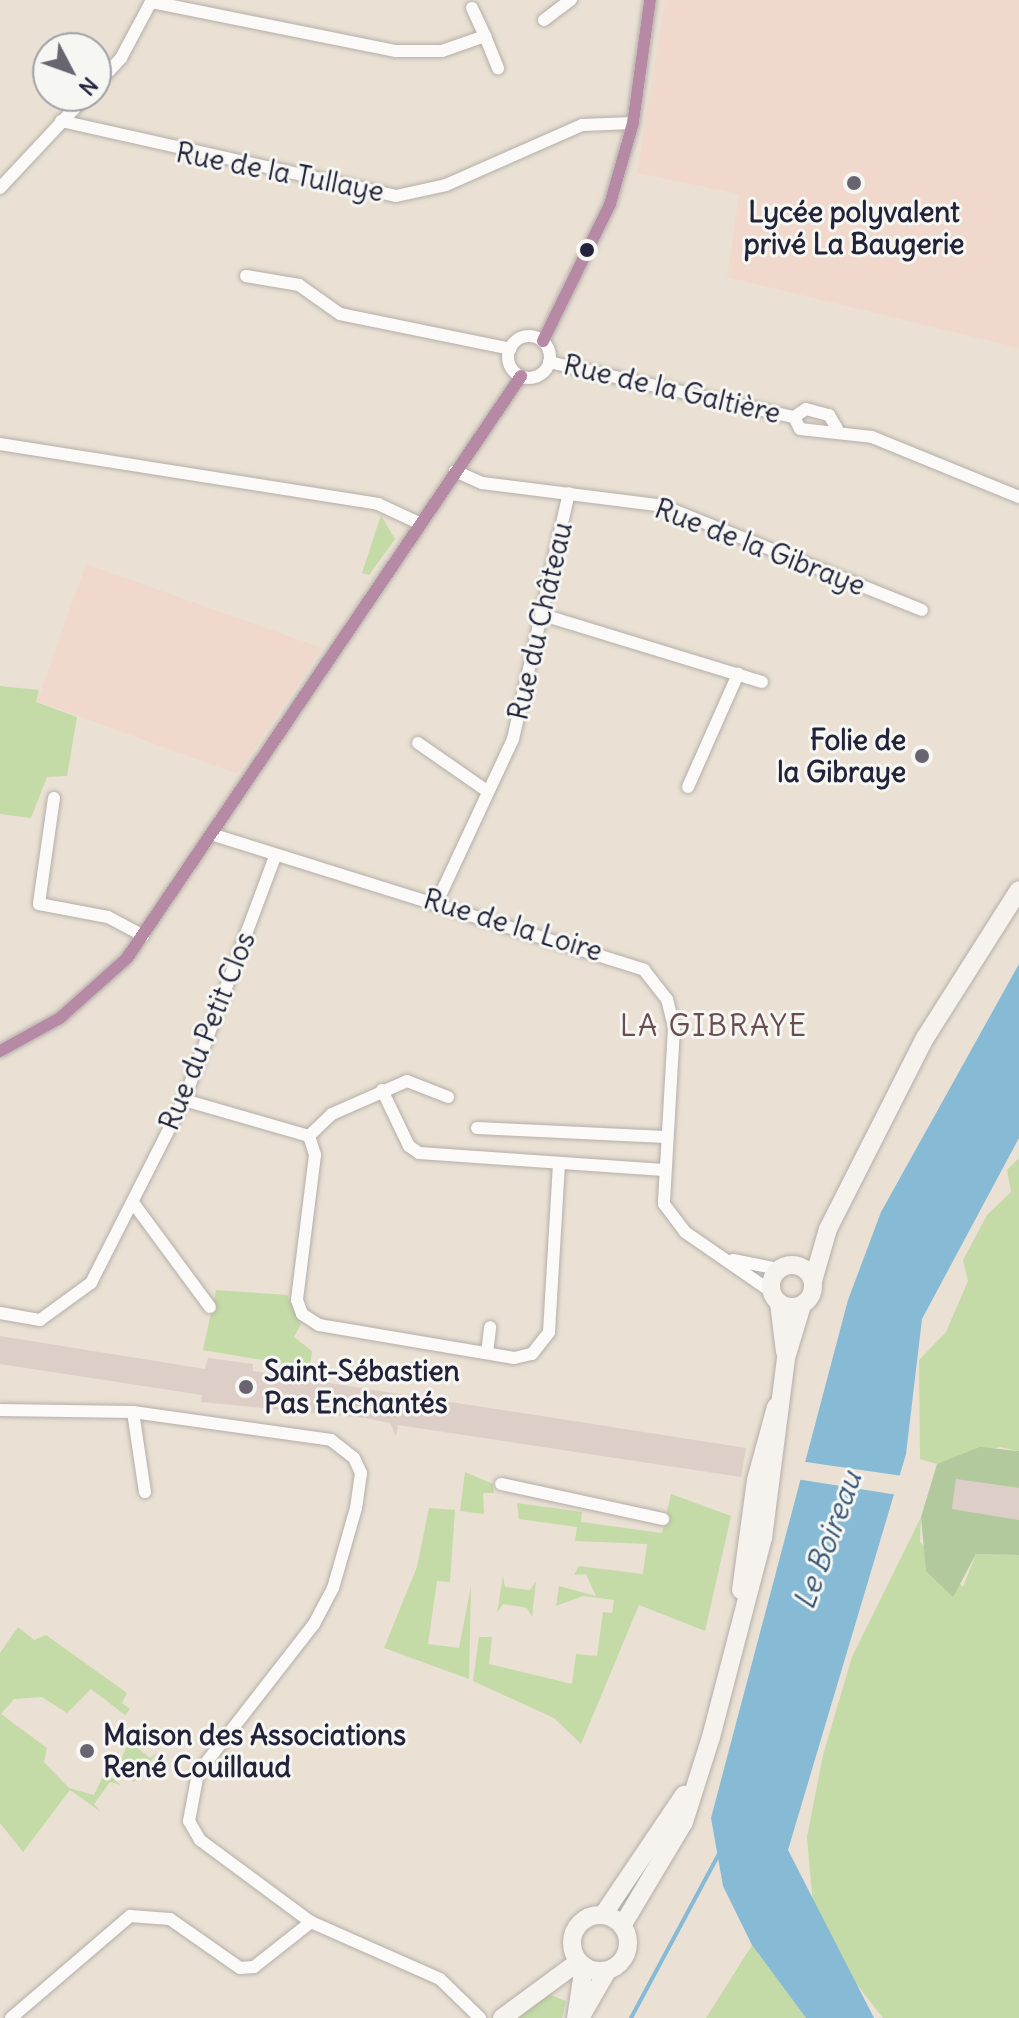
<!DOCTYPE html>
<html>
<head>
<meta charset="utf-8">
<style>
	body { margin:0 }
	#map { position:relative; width:1019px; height:2018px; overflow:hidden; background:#eae1d4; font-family:Delius,sans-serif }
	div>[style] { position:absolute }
	.built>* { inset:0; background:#f1d8cc }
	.industrial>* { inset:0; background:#ddcec8 }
	.green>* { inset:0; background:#c4daa7 }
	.forest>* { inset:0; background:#b1c99d }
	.water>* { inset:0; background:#86bad5 }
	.pier>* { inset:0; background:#eae1d4 }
	.stream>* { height:4px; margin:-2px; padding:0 2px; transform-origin:2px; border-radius:2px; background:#86bad5 }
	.roads { filter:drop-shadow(0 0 2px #b4aea9) drop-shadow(0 0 2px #b4aea9) }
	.street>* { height:12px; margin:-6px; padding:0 6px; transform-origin:6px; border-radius:6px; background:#fcfaf9 }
	.street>.ring { margin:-6px; padding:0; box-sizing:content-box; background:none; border:12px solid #fcfaf9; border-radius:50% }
	.secondary>* { height:18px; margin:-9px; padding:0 9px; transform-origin:9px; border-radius:9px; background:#f6f2ee }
	.secondary>.ring { margin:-9px; padding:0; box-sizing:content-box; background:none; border:18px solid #f6f2ee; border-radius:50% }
	.bus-1>* { height:12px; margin:-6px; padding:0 6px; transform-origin:6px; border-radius:6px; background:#b689a5 }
	.dots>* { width:22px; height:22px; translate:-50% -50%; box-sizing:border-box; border:4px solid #f6f6f2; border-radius:50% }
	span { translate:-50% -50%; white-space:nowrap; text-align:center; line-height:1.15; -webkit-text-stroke:6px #f6f6f2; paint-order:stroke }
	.street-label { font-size:28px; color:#22223b }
	.poi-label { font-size:28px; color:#22223b; font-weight:700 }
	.right { translate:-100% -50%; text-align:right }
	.left { translate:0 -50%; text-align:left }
	.neighbourhood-label { font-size:30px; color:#684d52; letter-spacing:2px }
	.water-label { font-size:30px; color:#395879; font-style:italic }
	.north { position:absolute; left:32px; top:32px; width:80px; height:80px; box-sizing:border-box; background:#f6f6f2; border:2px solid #a1a1a9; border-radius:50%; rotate:131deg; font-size:22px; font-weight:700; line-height:32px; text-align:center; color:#22223b }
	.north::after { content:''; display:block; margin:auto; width:28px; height:36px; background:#686571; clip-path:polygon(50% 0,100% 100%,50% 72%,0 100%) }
</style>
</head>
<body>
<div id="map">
	<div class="built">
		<div style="clip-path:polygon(665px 0,1019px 0,1019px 348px,727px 277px,739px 194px,637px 173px)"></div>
		<div style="clip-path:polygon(86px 564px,322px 648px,237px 774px,37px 701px)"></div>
	</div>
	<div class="industrial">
		<div style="clip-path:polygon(0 1336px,205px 1369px,208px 1358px,253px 1364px,253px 1371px,746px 1448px,741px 1477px,398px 1425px,396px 1436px,390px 1423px,365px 1418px,201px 1402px,202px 1395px,0 1364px)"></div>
		<div style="clip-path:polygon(956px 1478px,1019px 1488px,1019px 1520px,952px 1509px)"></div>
	</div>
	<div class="green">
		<div style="clip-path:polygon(381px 515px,395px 539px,369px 575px,362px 573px)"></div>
		<div style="clip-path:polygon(0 686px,39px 690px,36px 702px,77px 717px,67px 776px,47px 777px,31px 818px,0 814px)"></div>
		<div style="clip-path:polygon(1019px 1158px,1019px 1451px,1000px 1447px,937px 1464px,920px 1459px,919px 1360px,946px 1332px,968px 1281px,963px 1260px,987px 1215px,1011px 1192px,1007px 1170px)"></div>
		<div style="clip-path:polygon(216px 1290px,287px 1295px,301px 1324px,294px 1337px,312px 1351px,310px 1368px,203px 1350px)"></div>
		<div style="clip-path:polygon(465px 1472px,493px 1484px,494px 1493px,483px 1493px,484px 1514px,460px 1511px)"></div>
		<div style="clip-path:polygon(671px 1494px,731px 1516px,705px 1631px,639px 1605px,581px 1744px,554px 1718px,473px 1681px,479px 1637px,492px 1637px,489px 1664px,572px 1684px,576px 1654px,597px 1656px,603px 1612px,612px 1613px,614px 1600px,583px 1596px,556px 1606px,559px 1586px,596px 1596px,586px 1574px,574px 1575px,579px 1566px,643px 1574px,647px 1544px,575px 1541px,577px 1527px,519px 1519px,517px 1503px,582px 1512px,581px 1522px,662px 1533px)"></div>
		<div style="clip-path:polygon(429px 1508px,455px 1510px,450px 1582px,437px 1581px,428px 1644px,459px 1648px,471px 1586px,469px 1679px,384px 1648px,417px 1567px)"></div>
		<div style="clip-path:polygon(921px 1517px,920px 1542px,963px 1587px,976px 1554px,1019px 1555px,1019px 2018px,883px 2018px,841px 1964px,813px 1905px,807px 1837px,823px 1755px,852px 1657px)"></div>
		<div style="clip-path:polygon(503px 1576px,505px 1587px,530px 1590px,536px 1581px,532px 1617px,527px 1608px,503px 1604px,497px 1613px)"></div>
		<div style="clip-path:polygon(18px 1627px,34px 1640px,46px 1635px,127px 1693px,122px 1703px,130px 1709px,125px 1715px,91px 1689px,67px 1713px,42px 1697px,14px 1699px,1px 1714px,47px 1748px,44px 1762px,69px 1788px,94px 1795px,105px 1772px,121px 1785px,110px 1782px,94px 1804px,101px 1812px,70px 1790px,23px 1852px,0 1823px,0 1653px)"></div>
		<div style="clip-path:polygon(129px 1741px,150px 1758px,158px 1752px,134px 1782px,106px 1766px,120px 1762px)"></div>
		<div style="clip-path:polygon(752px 1945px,806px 2018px,706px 2018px)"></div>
		<div style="clip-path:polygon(545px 1993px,566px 2001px,562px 2018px,514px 2018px)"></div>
	</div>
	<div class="forest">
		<div style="clip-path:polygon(980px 1447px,1019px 1451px,1019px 1488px,956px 1479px,952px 1509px,1019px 1520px,1019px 1555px,976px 1554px,953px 1597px,926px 1571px,921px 1517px,937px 1464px)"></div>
	</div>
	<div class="water">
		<div style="clip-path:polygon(1019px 964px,1019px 1138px,922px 1319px,906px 1454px,788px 1850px,874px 2018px,806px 2018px,752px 1945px,723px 1886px,711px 1818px,848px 1300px,881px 1212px)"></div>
	</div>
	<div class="pier">
		<div style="clip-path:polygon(799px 1461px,903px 1476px,898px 1495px,796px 1479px)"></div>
	</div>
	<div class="stream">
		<div style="left:631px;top:2018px;width:188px;rotate:-61.8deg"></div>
	</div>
	<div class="roads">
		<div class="street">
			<div style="left:152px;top:2px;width:249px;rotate:11.4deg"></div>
			<div style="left:396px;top:51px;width:46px"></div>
			<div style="left:442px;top:51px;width:46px;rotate:-19.2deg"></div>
			<div style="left:485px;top:36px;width:35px;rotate:68deg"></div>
			<div style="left:472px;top:8px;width:31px;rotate:65deg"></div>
			<div style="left:544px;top:20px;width:34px;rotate:-37deg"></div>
			<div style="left:96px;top:85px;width:37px;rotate:-47deg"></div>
			<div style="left:121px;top:58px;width:66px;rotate:-61.9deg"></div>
			<div style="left:61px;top:121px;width:343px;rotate:12.6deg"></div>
			<div style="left:396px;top:196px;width:51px;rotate:-12.4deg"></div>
			<div style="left:446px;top:185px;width:149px;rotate:-23.8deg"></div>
			<div style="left:582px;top:125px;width:51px;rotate:-2.2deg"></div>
			<div style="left:0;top:188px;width:126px;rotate:-46.9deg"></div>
			<div style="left:246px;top:276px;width:54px;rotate:9.6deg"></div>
			<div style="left:299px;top:285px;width:50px;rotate:35.3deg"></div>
			<div style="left:340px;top:314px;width:174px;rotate:11.6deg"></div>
			<div class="ring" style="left:508px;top:336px;width:30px;height:30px"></div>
			<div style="left:543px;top:341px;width:153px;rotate:-63.9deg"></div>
			<div style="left:610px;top:204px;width:84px;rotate:-74.1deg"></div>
			<div style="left:633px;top:123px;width:124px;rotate:-82.1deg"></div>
			<div style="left:549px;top:362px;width:251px;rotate:12.7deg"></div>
			<div style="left:794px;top:417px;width:14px;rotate:-34deg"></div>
			<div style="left:806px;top:409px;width:24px;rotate:15deg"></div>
			<div style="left:829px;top:415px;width:16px;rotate:60deg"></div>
			<div style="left:794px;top:417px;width:13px;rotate:63deg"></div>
			<div style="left:800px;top:429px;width:72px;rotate:6.3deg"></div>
			<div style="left:872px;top:437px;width:159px;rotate:22.2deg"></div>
			<div style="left:0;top:444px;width:383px;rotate:9deg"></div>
			<div style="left:378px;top:504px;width:45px;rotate:24.9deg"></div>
			<div style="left:455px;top:471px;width:30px;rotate:24deg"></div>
			<div style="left:482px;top:483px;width:182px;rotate:7.2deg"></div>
			<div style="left:663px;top:506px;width:279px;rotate:21.9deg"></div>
			<div style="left:543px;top:615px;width:229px;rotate:17deg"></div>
			<div style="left:418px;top:743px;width:84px;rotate:34.8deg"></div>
			<div style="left:688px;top:787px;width:124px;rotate:-66.1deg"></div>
			<div style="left:54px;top:798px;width:107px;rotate:98.1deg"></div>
			<div style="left:39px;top:904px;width:70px;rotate:10.7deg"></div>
			<div style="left:108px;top:917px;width:40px;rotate:28deg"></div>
			<div style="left:211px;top:834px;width:454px;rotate:17.4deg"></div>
			<div style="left:644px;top:970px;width:37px;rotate:52deg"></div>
			<div style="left:667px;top:999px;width:30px;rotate:76deg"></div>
			<div style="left:674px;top:1028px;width:176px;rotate:93.3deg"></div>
			<div style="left:664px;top:1204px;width:35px;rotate:53deg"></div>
			<div style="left:685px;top:1232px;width:106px;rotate:34.6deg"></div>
			<div style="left:437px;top:902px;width:180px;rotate:-65deg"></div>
			<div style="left:513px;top:739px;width:252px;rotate:-77.2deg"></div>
			<div style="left:0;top:1051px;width:68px;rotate:-28.8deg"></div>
			<div style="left:60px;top:1018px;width:90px;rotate:-41.8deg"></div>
			<div style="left:127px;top:958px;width:703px;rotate:-55.9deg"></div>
			<div style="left:382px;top:1090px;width:62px;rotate:64.3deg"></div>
			<div style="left:409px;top:1146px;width:12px;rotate:35deg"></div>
			<div style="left:419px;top:1153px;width:245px;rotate:4deg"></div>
			<div style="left:184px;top:1100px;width:130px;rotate:16.1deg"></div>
			<div style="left:477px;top:1128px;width:189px;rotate:2.7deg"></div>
			<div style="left:309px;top:1136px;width:20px;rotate:72deg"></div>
			<div style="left:315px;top:1155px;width:146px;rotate:97.1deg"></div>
			<div style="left:297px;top:1300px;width:15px;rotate:70deg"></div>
			<div style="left:302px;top:1314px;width:20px;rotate:33deg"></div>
			<div style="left:319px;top:1325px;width:198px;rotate:9.6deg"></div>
			<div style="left:514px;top:1358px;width:18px;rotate:-13deg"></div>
			<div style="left:532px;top:1354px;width:28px;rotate:-52deg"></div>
			<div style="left:549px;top:1332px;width:166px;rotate:-86.6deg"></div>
			<div style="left:309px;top:1136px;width:32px;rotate:-44deg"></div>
			<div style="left:332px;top:1114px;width:82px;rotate:-23.7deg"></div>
			<div style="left:407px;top:1081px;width:44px;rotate:21.3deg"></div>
			<div style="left:134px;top:1204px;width:128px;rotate:53.6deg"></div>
			<div style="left:733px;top:1260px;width:47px;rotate:11.1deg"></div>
			<div style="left:0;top:1313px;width:41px;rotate:9.9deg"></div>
			<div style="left:40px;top:1320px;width:63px;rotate:-36deg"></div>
			<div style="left:91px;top:1283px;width:205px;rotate:-63.1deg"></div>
			<div style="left:184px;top:1100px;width:260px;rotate:-69.5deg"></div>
			<div style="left:487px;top:1353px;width:26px;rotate:-83deg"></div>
			<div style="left:0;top:1410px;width:133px;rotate:0.9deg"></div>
			<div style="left:133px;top:1412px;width:200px;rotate:8deg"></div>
			<div style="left:331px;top:1440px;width:29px;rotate:38deg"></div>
			<div style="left:354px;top:1458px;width:17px;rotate:65deg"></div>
			<div style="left:361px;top:1473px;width:35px;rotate:98deg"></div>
			<div style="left:356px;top:1508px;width:83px;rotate:106deg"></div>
			<div style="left:333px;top:1588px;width:41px;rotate:117.8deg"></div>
			<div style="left:314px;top:1624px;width:189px;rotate:127.9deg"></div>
			<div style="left:198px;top:1773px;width:49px;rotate:100.6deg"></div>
			<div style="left:189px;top:1821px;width:22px;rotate:60deg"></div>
			<div style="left:200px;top:1840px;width:138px;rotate:36.5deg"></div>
			<div style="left:311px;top:1922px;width:141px;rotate:23.8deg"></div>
			<div style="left:440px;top:1979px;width:56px;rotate:44.3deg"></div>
			<div style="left:133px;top:1412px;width:81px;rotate:81.5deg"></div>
			<div style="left:501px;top:1484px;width:166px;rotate:12.2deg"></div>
			<div style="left:11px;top:2018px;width:157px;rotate:-40.6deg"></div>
			<div style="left:130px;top:1916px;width:40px;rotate:4.3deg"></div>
			<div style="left:170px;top:1919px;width:85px;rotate:35deg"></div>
			<div style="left:240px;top:1968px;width:14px;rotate:-4deg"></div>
			<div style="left:254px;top:1967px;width:73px;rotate:-38.3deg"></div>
		</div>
		<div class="secondary">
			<div class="ring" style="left:771px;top:1265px;width:24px;height:24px"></div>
			<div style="left:813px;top:1281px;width:54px;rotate:-73.9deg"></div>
			<div style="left:828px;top:1229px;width:214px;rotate:-63.1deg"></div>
			<div style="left:925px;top:1038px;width:175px;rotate:-57.6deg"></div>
			<div style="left:779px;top:1303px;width:49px;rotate:83deg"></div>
			<div style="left:741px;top:1590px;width:111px;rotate:-82.2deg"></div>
			<div style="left:756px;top:1480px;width:76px;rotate:-74.7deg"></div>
			<div class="ring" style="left:572px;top:1915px;width:38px;height:38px"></div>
			<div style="left:603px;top:1915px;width:145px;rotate:-56deg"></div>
			<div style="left:622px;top:1926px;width:121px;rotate:-59.2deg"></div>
			<div style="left:684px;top:1822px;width:89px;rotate:-72.4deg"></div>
			<div style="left:711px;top:1737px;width:206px;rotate:-75.4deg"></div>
			<div style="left:763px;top:1538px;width:181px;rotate:-82.7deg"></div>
			<div style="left:786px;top:1358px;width:55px;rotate:-73.2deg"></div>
			<div style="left:502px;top:2018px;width:94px;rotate:-36.4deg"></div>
			<div style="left:576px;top:2018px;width:53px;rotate:-81.3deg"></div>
			<div style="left:580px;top:2018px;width:54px;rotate:-60.1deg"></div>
		</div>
	</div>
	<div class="bus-1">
		<div style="left:543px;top:341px;width:153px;rotate:-63.9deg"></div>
		<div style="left:610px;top:204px;width:84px;rotate:-74.1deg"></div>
		<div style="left:633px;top:123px;width:124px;rotate:-82.1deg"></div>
		<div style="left:0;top:1051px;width:68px;rotate:-28.8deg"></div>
		<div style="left:60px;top:1018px;width:90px;rotate:-41.8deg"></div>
		<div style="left:127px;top:958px;width:703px;rotate:-55.9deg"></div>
	</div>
	<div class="dots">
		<div style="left:854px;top:183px;background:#686571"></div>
		<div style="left:587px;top:250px;background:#22223b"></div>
		<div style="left:922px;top:756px;background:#686571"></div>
		<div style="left:246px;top:1387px;background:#686571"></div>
		<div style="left:87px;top:1751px;background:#686571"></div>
	</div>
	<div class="street-label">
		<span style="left:280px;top:172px;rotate:11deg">Rue de la Tullaye</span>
		<span style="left:672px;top:389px;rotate:13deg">Rue de la Galtière</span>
		<span style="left:760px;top:547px;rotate:21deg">Rue de la Gibraye</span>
		<span style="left:540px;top:621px;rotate:-77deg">Rue du Château</span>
		<span style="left:513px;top:925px;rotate:17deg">Rue de la Loire</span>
		<span style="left:207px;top:1031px;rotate:-68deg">Rue du Petit Clos</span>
	</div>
	<div class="poi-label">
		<span style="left:854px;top:228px">Lycée polyvalent<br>privé La Baugerie</span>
		<span class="right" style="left:906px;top:756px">Folie de<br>la Gibraye</span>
		<span class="left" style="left:264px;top:1387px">Saint-Sébastien<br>Pas Enchantés</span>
		<span class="left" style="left:103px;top:1751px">Maison des Associations<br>René Couillaud</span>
	</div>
	<div class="neighbourhood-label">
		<span style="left:714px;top:1025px">LA GIBRAYE</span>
	</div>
	<div class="water-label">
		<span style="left:827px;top:1540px;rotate:-70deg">Le Boireau</span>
	</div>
	<div class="north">N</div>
</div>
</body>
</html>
